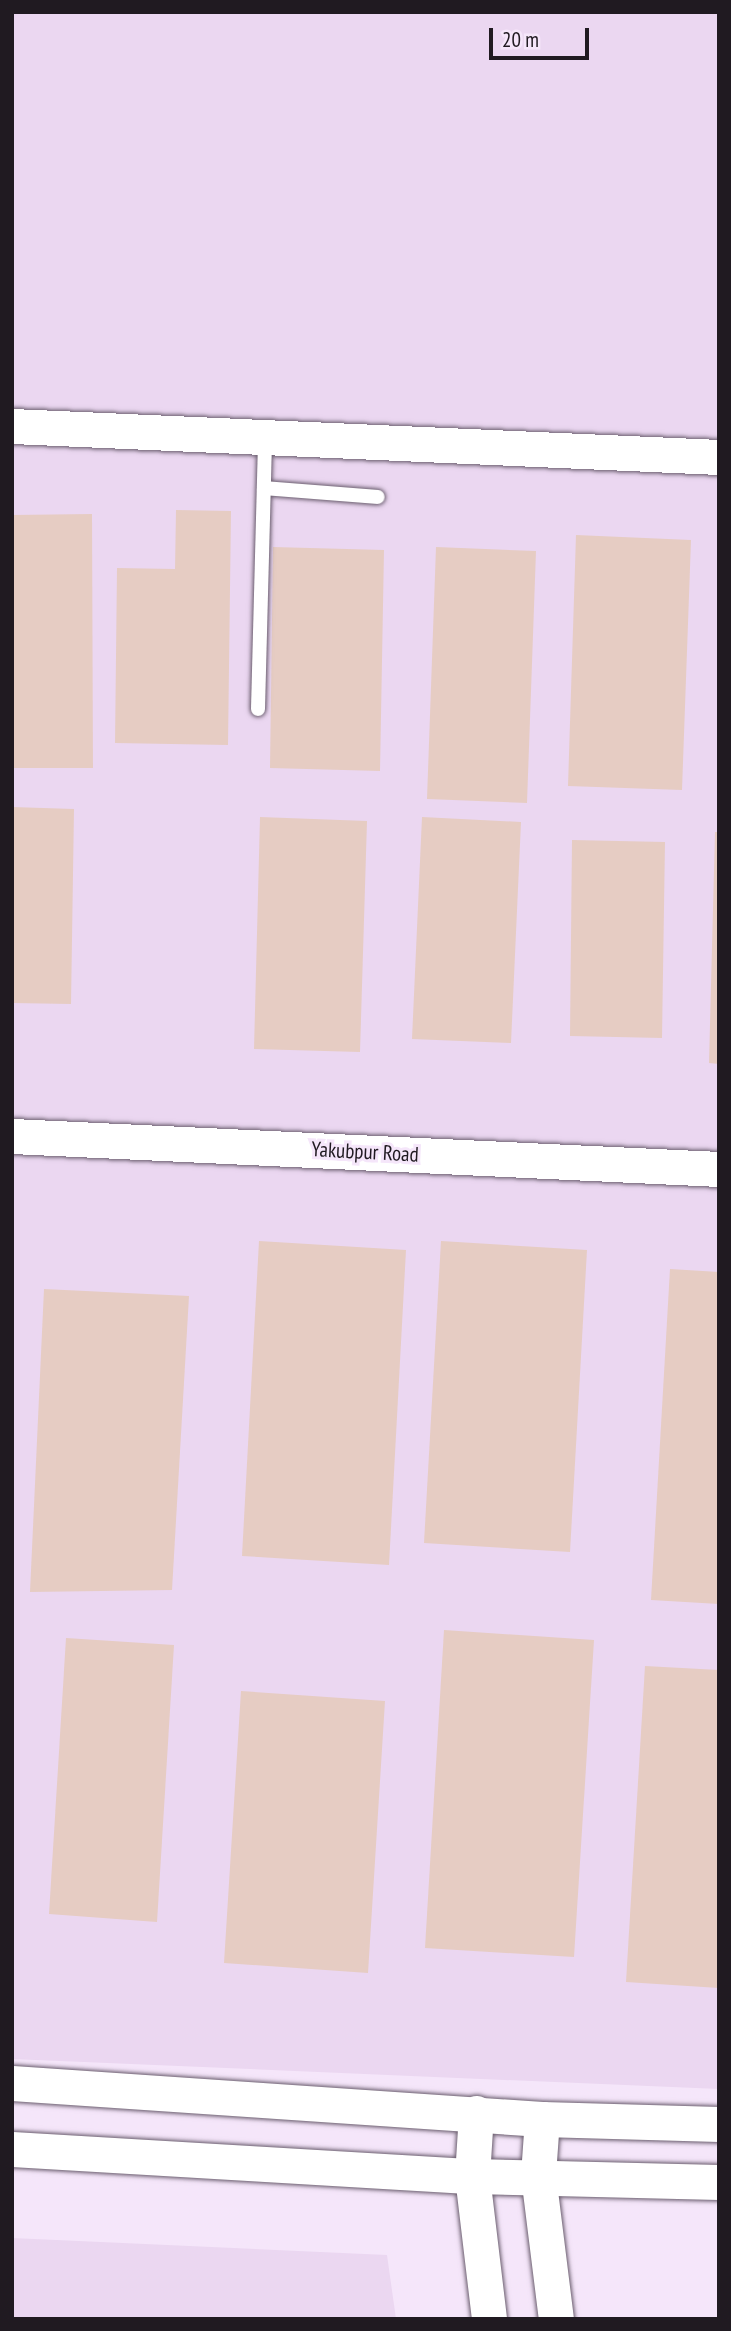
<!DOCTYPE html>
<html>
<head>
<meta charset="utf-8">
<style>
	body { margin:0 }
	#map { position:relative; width:731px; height:2331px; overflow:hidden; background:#f5e6fa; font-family:"PT Sans Narrow",sans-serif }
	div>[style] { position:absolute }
	.built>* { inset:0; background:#ebd7f1 }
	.building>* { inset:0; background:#e6ccc3 }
	.roads { filter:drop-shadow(0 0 2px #6b5e6f) drop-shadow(0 0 2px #6b5e6f) }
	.service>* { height:14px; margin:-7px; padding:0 7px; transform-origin:7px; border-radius:7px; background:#fff }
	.tertiary>* { height:35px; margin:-17.5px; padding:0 17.5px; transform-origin:17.5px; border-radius:17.5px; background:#fff }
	span { translate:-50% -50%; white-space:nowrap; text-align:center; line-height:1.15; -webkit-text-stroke:6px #f5e6fa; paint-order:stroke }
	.street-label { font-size:21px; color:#201a21 }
	.frame { position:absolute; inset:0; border:14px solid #201a21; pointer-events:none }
	.scale { position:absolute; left:489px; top:28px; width:100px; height:32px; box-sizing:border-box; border:4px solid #201a21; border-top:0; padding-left:9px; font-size:21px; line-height:24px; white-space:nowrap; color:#201a21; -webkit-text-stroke:5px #f5e6fa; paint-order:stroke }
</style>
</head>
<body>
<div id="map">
	<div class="built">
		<div style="clip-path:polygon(12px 12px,719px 12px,719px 2089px,12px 2059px)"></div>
		<div style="clip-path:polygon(12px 2238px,387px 2255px,396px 2319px,12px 2319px)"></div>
	</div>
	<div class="building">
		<div style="clip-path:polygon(176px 510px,231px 511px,228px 745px,115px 743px,117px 568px,175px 569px)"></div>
		<div style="clip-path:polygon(92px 514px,93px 768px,12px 768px,12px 515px)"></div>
		<div style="clip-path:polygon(576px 535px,691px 540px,682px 790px,568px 786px)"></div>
		<div style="clip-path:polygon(273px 547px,384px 550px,380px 771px,270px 768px)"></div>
		<div style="clip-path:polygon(436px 547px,536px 551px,527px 803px,427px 799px)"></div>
		<div style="clip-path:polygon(12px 807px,74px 809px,71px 1004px,12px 1003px)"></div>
		<div style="clip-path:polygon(260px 817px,367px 821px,360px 1052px,254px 1049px)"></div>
		<div style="clip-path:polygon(422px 817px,521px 822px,511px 1043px,412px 1039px)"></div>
		<div style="clip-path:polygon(715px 832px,719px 832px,719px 1064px,709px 1063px)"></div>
		<div style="clip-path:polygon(572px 840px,665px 842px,662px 1038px,570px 1036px)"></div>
		<div style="clip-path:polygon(259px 1241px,406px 1250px,389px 1565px,242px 1556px)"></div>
		<div style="clip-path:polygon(441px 1241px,587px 1250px,570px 1552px,424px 1543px)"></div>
		<div style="clip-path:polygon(670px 1269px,719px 1272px,719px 1604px,651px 1600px)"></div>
		<div style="clip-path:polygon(44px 1289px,189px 1296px,172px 1590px,30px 1592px)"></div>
		<div style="clip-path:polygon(444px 1630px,594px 1640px,574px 1957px,425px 1948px)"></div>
		<div style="clip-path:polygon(66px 1638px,174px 1645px,157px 1922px,49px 1914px)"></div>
		<div style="clip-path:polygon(645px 1666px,719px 1670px,719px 1988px,626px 1982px)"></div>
		<div style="clip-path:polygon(241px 1691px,385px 1701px,368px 1973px,224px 1963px)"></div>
	</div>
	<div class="roads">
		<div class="service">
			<div style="left:264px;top:488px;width:114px;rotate:4.5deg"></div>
			<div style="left:258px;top:709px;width:272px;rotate:-88.5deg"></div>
		</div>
		<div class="tertiary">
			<div style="left:12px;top:426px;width:708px;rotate:2.51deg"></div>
			<div style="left:12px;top:1136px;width:708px;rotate:2.67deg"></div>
			<div style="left:12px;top:2083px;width:531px;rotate:3.89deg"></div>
			<div style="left:542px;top:2119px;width:177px;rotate:1.6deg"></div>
			<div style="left:476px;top:2113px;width:63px;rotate:93.6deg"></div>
			<div style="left:472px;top:2176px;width:144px;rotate:83.2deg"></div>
			<div style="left:542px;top:2119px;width:56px;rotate:94.1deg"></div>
			<div style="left:538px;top:2175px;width:145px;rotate:82.9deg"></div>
			<div style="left:12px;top:2149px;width:461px;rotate:3.4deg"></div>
			<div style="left:472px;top:2176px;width:247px;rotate:1.4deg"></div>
		</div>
	</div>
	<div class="street-label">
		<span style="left:365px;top:1152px;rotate:3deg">Yakubpur Road</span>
	</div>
	<div class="frame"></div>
	<div class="scale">20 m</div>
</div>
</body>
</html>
